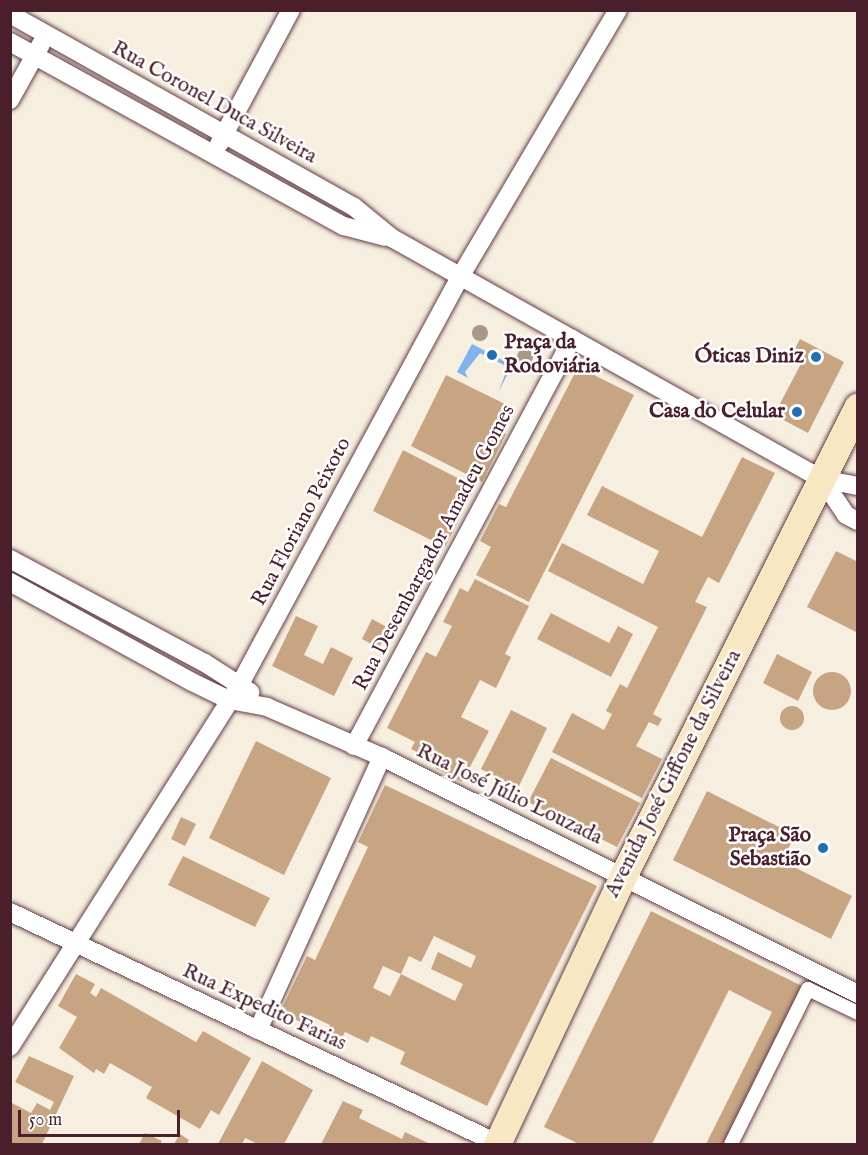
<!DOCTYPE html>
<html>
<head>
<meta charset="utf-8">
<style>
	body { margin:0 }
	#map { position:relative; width:868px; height:1155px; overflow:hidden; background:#f6eede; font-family:"IM FELL English",serif }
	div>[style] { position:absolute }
	.water>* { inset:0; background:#81b3ed }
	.building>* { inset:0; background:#c7a583 }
	.round { border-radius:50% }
	.roads { filter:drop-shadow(0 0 2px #643e46) drop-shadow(0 0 2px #643e46) }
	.pedestrian>* { height:14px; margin:-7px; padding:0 7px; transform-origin:7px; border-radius:7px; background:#fff }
	.minor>* { height:18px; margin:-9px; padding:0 9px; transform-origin:9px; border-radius:9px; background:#fff }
	.secondary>* { height:27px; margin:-13.5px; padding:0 13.5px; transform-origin:13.5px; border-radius:13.5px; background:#f7e8c3 }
	.trees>* { width:16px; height:16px; margin:-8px; border-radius:50%; background:#aa9886 }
	.dots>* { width:16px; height:16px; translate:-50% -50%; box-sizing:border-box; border:3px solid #fff; border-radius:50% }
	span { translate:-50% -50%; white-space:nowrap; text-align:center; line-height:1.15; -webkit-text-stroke:5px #fff; paint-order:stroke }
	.street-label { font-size:21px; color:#4a1f2b }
	.poi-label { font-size:21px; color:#4a1f2b; font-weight:700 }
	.left { translate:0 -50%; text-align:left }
	.right { translate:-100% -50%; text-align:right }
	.frame { position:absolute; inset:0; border:12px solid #4a1f2b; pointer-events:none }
	.scale { position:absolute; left:18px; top:1110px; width:162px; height:27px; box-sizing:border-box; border:3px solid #4a1f2b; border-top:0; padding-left:8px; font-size:18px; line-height:21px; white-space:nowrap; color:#4a1f2b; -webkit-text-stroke:4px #fff; paint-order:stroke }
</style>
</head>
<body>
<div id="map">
	<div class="water">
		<div style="clip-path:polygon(472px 344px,512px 365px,498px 393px,508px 367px,480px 353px,465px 372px,468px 378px,457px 372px)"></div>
	</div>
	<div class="building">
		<div style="clip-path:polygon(800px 339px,844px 362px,808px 433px,774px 415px,803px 360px,792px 354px)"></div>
		<div style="clip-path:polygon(578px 367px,634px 395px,529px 602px,476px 575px,491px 547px,480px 541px,499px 504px,506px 507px)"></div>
		<div style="clip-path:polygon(446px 375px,509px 406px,498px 429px,506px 434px,482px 482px,411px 446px)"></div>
		<div style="clip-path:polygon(403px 450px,475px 487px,445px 547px,373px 511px)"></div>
		<div style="clip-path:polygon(742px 457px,775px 473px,719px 583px,708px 577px,695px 602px,707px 607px,653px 714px,662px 719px,658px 726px,649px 722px,636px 746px,662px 759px,642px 798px,552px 752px,572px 713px,604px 730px,612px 714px,606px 711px,620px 684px,627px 688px,658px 627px,548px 571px,562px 543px,643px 584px,659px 551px,587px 515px,602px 486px,702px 537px)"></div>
		<div style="clip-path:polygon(836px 551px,858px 562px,858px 633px,807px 607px)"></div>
		<div style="clip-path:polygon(475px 579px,529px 606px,505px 654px,511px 657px,496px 688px,480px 680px,461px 717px,489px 731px,462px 782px,435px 768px,437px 762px,411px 749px,415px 742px,387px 728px,426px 652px,436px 657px,452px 626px,443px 622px,460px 588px,468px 592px)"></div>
		<div style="clip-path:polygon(551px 613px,609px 643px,618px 626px,633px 634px,611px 677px,537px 639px)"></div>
		<div style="clip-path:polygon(296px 616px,318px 626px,304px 655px,323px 664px,331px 647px,353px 658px,334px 696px,272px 666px)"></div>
		<div style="clip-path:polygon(372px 619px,389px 628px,379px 648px,362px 639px)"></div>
		<div style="clip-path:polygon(777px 654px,812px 672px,798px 701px,763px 683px)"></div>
		<div class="round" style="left:813px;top:672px;width:38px;height:38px"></div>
		<div class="round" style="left:780px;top:706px;width:24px;height:24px"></div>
		<div style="clip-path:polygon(511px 710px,547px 728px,518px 788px,481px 769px)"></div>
		<div style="clip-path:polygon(256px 741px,331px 778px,284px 875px,209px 838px)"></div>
		<div style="clip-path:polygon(551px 758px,640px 803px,617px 847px,528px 802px)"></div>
		<div style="clip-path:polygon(evenodd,385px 785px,597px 886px,487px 1106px,400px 1064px,405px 1052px,371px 1036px,368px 1043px,345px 1032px,340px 1041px,326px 1034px,330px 1025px,309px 1015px,305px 1024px,280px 1012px,307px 956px,315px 960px,368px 847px,358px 842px,385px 785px,434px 936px,476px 956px,471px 968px,438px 952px,431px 969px,463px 984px,455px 1001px,401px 974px,409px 956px,421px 962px,434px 936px,385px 785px,383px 966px,401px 974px,390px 996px,373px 988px,383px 966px)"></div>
		<div style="clip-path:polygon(707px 791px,795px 835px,782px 861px,852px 896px,831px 939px,673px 860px)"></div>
		<div style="clip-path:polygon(181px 817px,196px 824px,185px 846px,171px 839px)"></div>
		<div style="clip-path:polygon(183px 856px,270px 898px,255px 927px,168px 885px)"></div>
		<div style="clip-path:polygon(651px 911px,808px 989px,731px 1144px,706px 1144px,772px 1012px,729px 990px,652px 1144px,579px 1144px,544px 1127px)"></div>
		<div style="clip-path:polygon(76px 974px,95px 984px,90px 993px,96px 997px,101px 988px,196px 1042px,203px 1031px,251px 1058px,219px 1115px,211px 1110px,200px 1129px,146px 1098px,152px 1087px,110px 1063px,104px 1074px,96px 1069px,94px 1073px,59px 1048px,77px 1017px,58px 1006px)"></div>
		<div style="clip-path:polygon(29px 1056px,74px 1076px,42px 1144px,10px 1144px,10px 1102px,31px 1113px,37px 1103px,50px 1110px,54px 1102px,15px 1082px)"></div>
		<div style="clip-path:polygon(262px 1061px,313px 1090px,284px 1144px,258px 1144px,245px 1138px,242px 1144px,218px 1144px)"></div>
		<div style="clip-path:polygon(343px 1101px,363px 1110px,359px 1118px,402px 1139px,405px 1132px,430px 1144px,321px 1144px)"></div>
		<div style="clip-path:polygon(145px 1133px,162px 1141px,160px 1144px,139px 1144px)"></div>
		<div style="clip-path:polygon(180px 1134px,189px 1140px,187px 1144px,174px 1144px)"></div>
	</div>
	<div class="roads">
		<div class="pedestrian">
			<div style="left:731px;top:1144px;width:173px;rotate:-63.6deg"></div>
			<div style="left:808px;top:989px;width:55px;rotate:25.6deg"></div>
		</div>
		<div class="minor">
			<div style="left:10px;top:14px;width:394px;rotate:29.3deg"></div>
			<div style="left:354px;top:207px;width:49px;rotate:39.2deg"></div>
			<div style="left:392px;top:238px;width:493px;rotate:29.3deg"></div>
			<div style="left:822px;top:479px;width:37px;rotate:11deg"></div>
			<div style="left:10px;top:42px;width:381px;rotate:28.9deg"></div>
			<div style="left:344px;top:226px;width:43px;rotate:14.7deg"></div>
			<div style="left:10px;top:100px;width:64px;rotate:-61deg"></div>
			<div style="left:219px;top:144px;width:152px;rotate:-61.8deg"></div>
			<div style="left:822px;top:479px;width:43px;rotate:56.3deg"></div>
			<div style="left:846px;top:515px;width:13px;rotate:27deg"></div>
			<div style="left:10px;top:559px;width:221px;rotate:28.1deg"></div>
			<div style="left:205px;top:663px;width:54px;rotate:32.8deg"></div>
			<div style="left:10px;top:582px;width:208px;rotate:28.8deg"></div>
			<div style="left:192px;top:682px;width:41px;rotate:25.9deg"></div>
			<div style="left:229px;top:700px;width:39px;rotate:10deg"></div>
			<div style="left:267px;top:707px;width:125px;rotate:23.5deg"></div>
			<div style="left:382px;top:757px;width:532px;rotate:26.47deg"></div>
			<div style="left:354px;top:746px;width:462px;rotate:-61.8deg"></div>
			<div style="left:10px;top:912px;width:541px;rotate:25.38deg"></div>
			<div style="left:258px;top:1030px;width:300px;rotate:-65.6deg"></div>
			<div style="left:10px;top:1047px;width:430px;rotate:-57.6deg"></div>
			<div style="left:240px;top:684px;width:463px;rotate:-61.6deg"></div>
			<div style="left:460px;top:277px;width:310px;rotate:-59.4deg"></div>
		</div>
		<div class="secondary">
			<div style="left:497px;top:1144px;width:296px;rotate:-64.8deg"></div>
			<div style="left:623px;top:876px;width:525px;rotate:-63.43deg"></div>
		</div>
	</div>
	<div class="trees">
		<div style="left:480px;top:333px"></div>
		<div style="left:525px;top:357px"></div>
	</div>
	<div class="dots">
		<div style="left:492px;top:355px;background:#1f6fb2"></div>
		<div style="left:816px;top:357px;background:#1f6fb2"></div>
		<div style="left:797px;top:412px;background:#1f6fb2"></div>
		<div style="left:823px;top:848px;background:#1f6fb2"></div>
	</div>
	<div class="street-label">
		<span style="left:214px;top:103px;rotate:29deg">Rua Coronel Duca Silveira</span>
		<span style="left:302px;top:522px;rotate:-62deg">Rua Floriano Peixoto</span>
		<span style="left:435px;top:548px;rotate:-62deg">Rua Desembargador Amadeu Gomes</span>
		<span style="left:674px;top:774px;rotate:-63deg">Avenida José Giffone da Silveira</span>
		<span style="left:509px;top:795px;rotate:26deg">Rua José Júlio Louzada</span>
		<span style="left:264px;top:1008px;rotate:25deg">Rua Expedito Farias</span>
	</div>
	<div class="poi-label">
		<span class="left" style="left:504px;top:355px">Praça da<br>Rodoviária</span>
		<span class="right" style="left:804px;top:357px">Óticas Diniz</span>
		<span class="right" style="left:785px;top:412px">Casa do Celular</span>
		<span class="right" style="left:811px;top:848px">Praça São<br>Sebastião</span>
	</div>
	<div class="frame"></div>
	<div class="scale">50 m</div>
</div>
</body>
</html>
